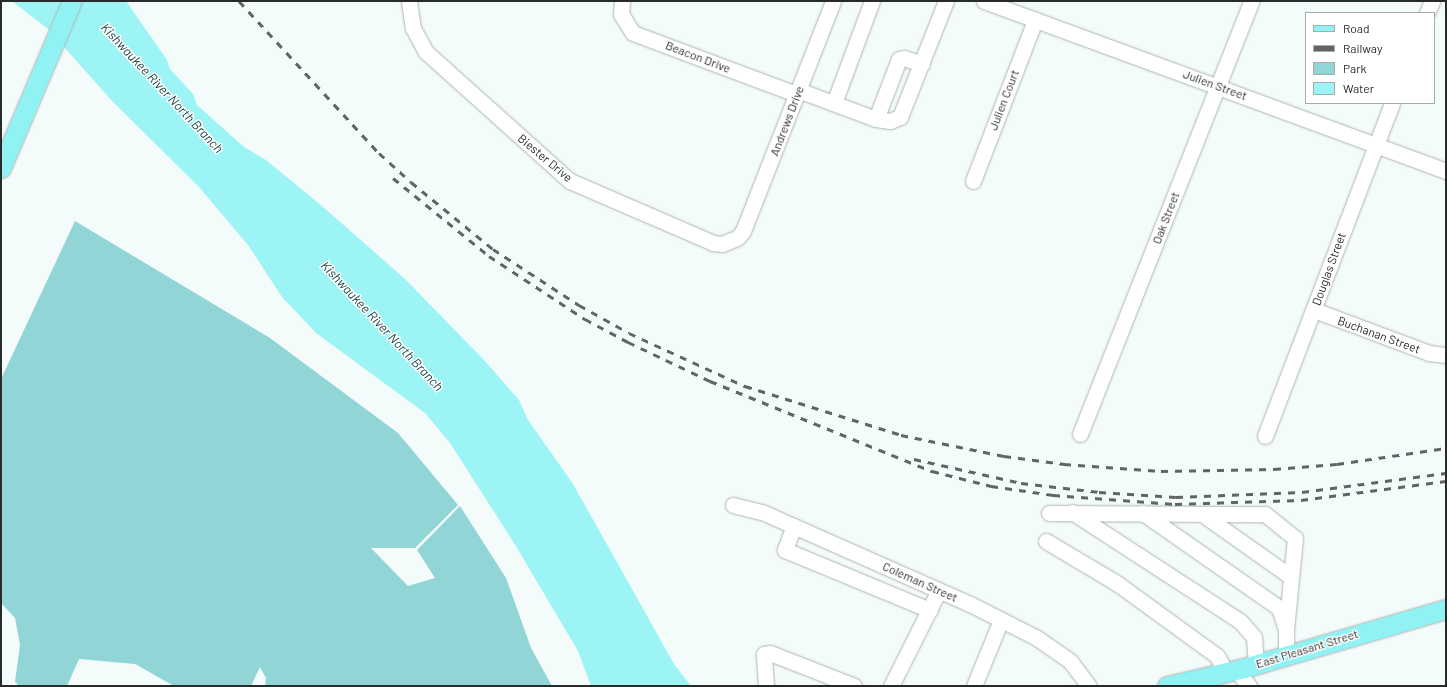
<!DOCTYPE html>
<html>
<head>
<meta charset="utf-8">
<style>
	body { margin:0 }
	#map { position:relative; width:1447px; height:687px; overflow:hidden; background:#f4fbfb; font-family:Barlow,sans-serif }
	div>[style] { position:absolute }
	.green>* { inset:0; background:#92d5d6 }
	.water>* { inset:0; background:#9df4f5 }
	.roads { filter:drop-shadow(0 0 1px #adb4b4) drop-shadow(0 0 1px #adb4b4) }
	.minor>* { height:15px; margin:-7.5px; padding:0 7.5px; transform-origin:7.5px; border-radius:7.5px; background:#fff }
	.major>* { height:19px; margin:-9.5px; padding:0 9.5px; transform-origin:9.5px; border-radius:9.5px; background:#91f2f4 }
	.rail>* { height:3px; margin-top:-1.5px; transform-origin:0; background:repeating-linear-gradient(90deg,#616464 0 7px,transparent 0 14px) }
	span { translate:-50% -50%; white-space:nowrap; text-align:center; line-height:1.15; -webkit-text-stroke:3px #fff; paint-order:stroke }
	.street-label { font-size:12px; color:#282a2a }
	.water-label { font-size:13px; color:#143e3f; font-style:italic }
	.frame { position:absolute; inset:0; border:2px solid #282a2a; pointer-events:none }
	.legend { position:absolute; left:1305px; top:12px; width:130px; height:92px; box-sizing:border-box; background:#fff; border:1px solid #a9aaaa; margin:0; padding:5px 7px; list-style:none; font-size:12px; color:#282a2a }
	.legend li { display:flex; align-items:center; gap:8px; height:20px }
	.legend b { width:20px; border:1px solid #a9aaaa }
</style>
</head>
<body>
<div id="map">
	<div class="green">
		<div style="clip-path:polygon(75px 221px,270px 338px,398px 433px,458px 505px,415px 548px,371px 548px,408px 586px,435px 578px,417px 550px,460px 506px,506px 578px,531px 648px,552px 686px,265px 686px,266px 678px,260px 667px,251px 686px,174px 686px,135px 664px,79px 659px,67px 686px,19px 686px,15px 682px,20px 645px,15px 618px,1px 603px,1px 379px)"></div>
	</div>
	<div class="water">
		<div style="clip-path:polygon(12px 1px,126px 1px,167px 60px,170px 69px,193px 94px,197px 105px,244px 147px,266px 160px,322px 206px,405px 279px,484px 360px,519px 400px,528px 420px,573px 484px,674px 664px,691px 686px,591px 686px,578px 651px,514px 543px,450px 443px,425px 413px,316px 333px,282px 297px,248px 245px,199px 187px,113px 102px,48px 29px)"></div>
	</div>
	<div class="roads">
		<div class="minor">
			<div style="left:409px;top:1px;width:27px;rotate:82deg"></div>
			<div style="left:413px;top:28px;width:27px;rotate:62deg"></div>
			<div style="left:426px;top:52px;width:193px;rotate:41.9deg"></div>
			<div style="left:570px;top:181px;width:156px;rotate:23.4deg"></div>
			<div style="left:713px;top:243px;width:9px;rotate:6deg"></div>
			<div style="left:722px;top:244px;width:16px;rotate:-22deg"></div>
			<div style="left:737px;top:238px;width:9px;rotate:-49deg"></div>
			<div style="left:743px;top:231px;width:247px;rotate:-68.6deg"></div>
			<div style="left:622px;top:1px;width:13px;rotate:94deg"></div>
			<div style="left:621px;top:14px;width:22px;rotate:58deg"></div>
			<div style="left:633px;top:33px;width:174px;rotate:20.5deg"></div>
			<div style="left:984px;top:1px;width:492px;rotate:20.2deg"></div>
			<div style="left:1427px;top:13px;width:13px;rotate:-67deg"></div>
			<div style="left:798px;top:90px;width:83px;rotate:20.4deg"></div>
			<div style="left:876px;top:119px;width:14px;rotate:8deg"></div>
			<div style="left:890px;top:121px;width:11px;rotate:-22deg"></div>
			<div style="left:900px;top:117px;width:125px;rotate:-68.4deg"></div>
			<div style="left:834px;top:103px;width:109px;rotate:-69.6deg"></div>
			<div style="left:876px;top:119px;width:64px;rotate:-69deg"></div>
			<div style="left:899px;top:59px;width:5px;rotate:-11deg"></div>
			<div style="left:904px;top:58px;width:19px;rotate:18deg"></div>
			<div style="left:973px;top:181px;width:173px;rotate:-68.9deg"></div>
			<div style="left:1314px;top:310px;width:123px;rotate:20.5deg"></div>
			<div style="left:1429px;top:353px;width:17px;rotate:7deg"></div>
			<div style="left:1080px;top:434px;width:466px;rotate:-68.4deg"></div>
			<div style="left:1265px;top:436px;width:356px;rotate:-69.1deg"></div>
			<div style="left:733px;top:505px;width:30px;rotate:14deg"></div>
			<div style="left:762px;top:512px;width:227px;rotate:23.9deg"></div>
			<div style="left:970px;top:604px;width:75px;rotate:26.9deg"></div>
			<div style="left:1037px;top:638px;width:40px;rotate:34.9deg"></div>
			<div style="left:1070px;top:661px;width:31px;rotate:53deg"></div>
			<div style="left:1072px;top:512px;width:200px;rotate:33deg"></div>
			<div style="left:1240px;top:621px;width:21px;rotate:49deg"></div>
			<div style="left:1254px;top:637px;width:27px;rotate:86deg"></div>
			<div style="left:1049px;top:513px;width:216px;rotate:0.3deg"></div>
			<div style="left:1265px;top:514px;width:38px;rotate:39deg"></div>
			<div style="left:1295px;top:538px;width:92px;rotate:95.6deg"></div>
			<div style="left:1143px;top:513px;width:166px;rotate:34.9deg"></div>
			<div style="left:1279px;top:608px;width:23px;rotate:72deg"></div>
			<div style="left:1286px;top:630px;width:25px;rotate:90deg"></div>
			<div style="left:1202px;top:514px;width:109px;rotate:35.3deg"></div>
			<div style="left:794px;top:526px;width:26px;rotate:111deg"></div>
			<div style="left:785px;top:550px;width:157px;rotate:22.5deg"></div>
			<div style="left:1046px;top:541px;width:84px;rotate:30.8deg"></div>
			<div style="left:1118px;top:584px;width:122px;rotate:36deg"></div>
			<div style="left:1217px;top:656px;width:18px;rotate:61deg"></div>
			<div style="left:1236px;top:670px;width:21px;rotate:51deg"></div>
			<div style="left:766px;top:686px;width:32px;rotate:-94deg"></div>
			<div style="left:764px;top:654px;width:6px;rotate:-9deg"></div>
			<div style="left:770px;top:653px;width:90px;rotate:21.4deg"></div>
			<div style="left:891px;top:686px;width:107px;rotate:-63.4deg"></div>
			<div style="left:974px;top:686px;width:71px;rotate:-67.8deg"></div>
		</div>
		<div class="major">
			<div style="left:1px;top:168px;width:181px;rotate:-67deg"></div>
			<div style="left:1167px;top:686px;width:79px;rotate:-13.2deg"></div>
			<div style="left:1244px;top:668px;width:210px;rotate:-16.3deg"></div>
		</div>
	</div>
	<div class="rail">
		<div style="left:239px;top:1px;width:207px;rotate:47.4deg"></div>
		<div style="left:379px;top:153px;width:43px;rotate:42.2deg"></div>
		<div style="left:411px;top:182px;width:106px;rotate:39.3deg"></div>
		<div style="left:493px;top:249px;width:103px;rotate:33.1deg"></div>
		<div style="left:579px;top:305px;width:57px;rotate:29.2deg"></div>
		<div style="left:629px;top:333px;width:128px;rotate:24.6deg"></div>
		<div style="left:745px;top:386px;width:164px;rotate:17.4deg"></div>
		<div style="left:901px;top:435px;width:105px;rotate:11.5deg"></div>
		<div style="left:1004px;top:456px;width:61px;rotate:7.6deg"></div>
		<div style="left:1064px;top:464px;width:97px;rotate:4.1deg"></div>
		<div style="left:1161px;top:471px;width:113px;rotate:-1deg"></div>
		<div style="left:1274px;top:469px;width:63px;rotate:-4.5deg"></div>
		<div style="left:1337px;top:464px;width:110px;rotate:-8.4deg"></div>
		<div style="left:393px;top:178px;width:124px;rotate:39.1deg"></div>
		<div style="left:489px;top:256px;width:115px;rotate:33.3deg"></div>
		<div style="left:585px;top:319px;width:49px;rotate:28.1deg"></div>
		<div style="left:628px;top:342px;width:91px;rotate:25.4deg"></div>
		<div style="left:710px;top:381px;width:240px;rotate:22.1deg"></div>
		<div style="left:932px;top:471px;width:61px;rotate:14.3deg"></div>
		<div style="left:991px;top:486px;width:63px;rotate:8.3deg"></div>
		<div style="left:1053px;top:495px;width:122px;rotate:4.2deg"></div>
		<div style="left:1175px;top:504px;width:126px;rotate:-1.8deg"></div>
		<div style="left:1301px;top:500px;width:146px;rotate:-7.5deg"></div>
		<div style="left:914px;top:459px;width:110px;rotate:12.6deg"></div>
		<div style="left:1021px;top:483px;width:79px;rotate:6.6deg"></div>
		<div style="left:1099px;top:492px;width:77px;rotate:3.7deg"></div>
		<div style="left:1176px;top:497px;width:126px;rotate:-2.3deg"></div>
		<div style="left:1302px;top:492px;width:145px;rotate:-7.5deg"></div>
	</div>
	<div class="street-label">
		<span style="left:698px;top:57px;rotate:21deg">Beacon Drive</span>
		<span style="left:1215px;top:85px;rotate:20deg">Julien Street</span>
		<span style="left:1004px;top:100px;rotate:-69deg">Julien Court</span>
		<span style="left:787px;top:121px;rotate:-69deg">Andrews Drive</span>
		<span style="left:545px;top:158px;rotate:40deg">Biester Drive</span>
		<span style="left:1166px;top:218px;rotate:-69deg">Oak Street</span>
		<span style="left:1329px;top:269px;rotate:-70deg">Douglas Street</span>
		<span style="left:1379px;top:335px;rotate:20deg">Buchanan Street</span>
		<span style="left:920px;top:582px;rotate:24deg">Coleman Street</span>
		<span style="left:1307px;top:649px;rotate:-17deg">East Pleasant Street</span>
	</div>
	<div class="water-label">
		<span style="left:162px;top:88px;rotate:47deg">Kishwaukee River North Branch</span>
		<span style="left:382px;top:326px;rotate:47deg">Kishwaukee River North Branch</span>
	</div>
	<div class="frame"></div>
	<ul class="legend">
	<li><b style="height:5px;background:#91f2f4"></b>Road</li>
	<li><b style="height:5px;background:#616464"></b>Railway</li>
	<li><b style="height:11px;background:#92d5d6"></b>Park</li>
	<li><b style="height:11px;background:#9df4f5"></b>Water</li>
	</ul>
</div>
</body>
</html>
